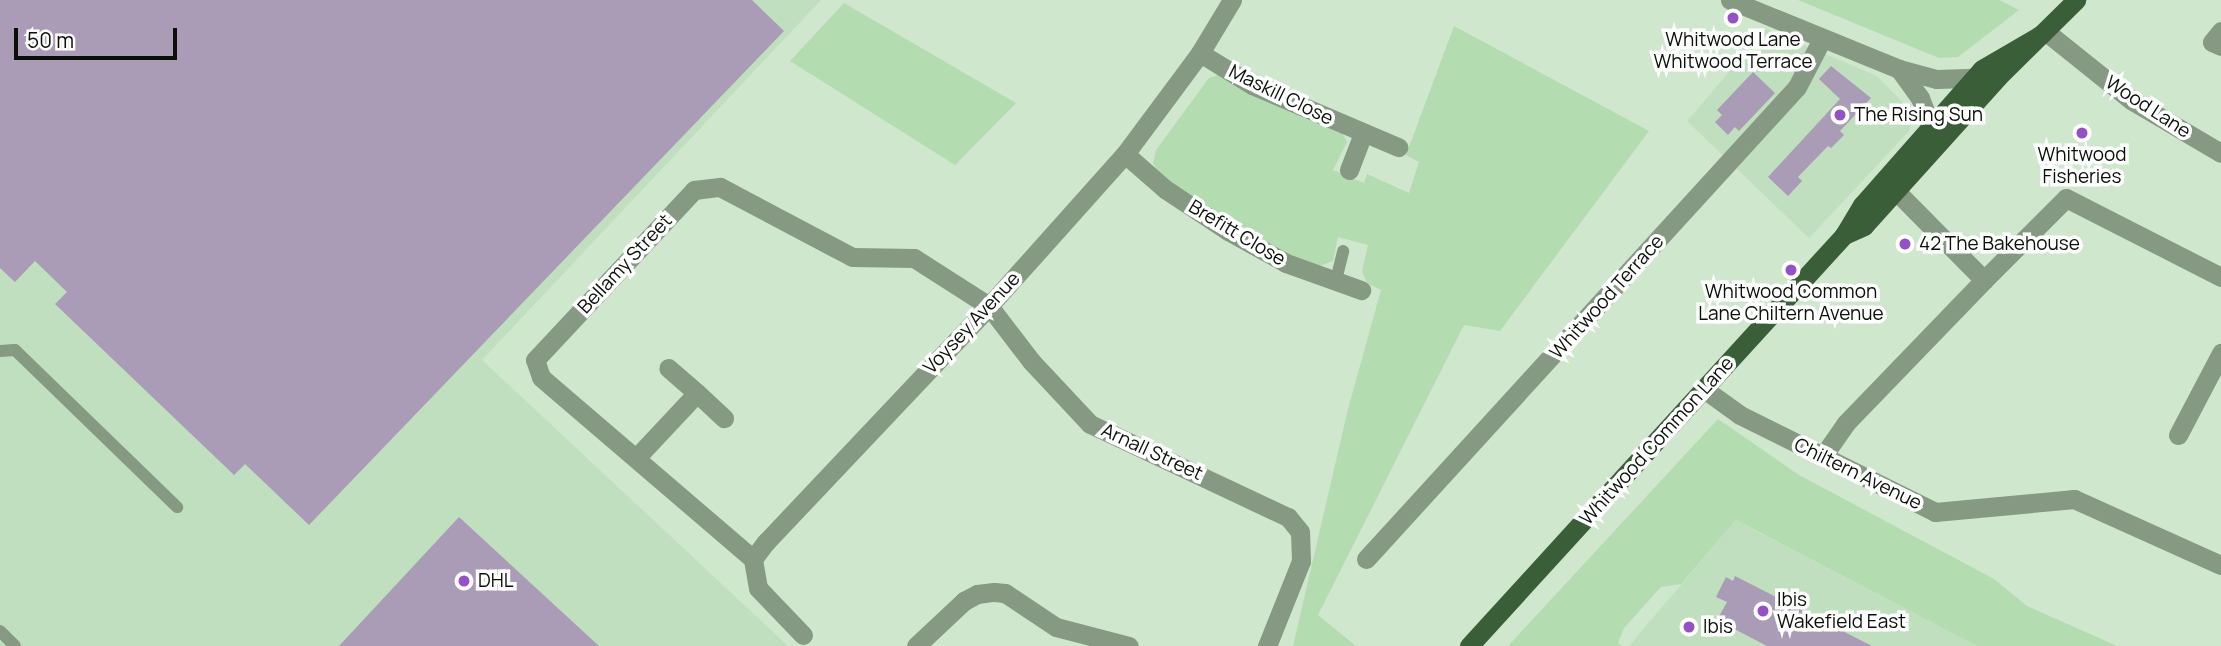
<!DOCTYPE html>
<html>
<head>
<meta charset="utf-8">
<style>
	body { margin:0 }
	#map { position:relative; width:2221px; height:646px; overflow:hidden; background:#cfe7cd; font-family:Manrope,sans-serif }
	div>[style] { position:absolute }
	.built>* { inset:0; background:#c0dfbe }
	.green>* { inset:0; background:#b3ddb0 }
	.building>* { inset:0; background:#aa9bb7 }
	.service>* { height:12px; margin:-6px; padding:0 6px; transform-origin:6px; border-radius:6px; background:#859983 }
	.minor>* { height:19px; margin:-9.5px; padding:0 9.5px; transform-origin:9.5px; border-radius:9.5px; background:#859983 }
	.primary>* { height:19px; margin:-9.5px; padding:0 9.5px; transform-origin:9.5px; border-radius:9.5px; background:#3a5f38 }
	.dots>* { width:19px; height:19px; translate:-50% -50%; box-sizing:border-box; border:4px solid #fff; border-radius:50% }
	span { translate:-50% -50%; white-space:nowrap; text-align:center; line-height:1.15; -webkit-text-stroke:7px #fff; paint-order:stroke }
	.poi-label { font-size:19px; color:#081008 }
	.left { translate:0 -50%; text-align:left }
	.street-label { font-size:19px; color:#081008 }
	.scale { position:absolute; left:14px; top:28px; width:163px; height:32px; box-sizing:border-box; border:4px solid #081008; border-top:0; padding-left:9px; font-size:21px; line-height:24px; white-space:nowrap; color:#081008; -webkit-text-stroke:5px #fff; paint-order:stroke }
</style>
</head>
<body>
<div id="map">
	<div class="built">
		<div style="clip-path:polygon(0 0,821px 0,482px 360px,788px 646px,0 646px)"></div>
		<div style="clip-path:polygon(1766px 29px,1877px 76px,1904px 104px,1911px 118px,1910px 130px,1809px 238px,1687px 121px)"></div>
		<div style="clip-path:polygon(1736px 520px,1754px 530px,1977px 646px,1629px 646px)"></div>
	</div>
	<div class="green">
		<div style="clip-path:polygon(1798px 0,1999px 0,2019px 10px,1958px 57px,1939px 58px)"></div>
		<div style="clip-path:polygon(844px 3px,1016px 103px,955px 165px,790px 61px)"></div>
		<div style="clip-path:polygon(1454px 26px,1649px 131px,1500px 331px,1464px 325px,1318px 615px,1356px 646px,1293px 646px,1348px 409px,1381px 290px,1367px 283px,1362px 271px,1368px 245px,1338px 237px,1333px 261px,1311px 269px,1227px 227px,1161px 177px,1153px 163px,1156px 150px,1209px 78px,1218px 75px,1339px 127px,1347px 142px,1333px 170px,1364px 183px,1367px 174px,1409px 193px,1419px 162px,1406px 155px)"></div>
		<div style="clip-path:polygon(1718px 419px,1799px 475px,1994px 579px,2027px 606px,2117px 646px,1977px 646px,1736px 520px,1681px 584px,1661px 587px,1624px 628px,1618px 643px,1622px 646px,1508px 646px)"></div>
	</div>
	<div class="building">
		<div style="clip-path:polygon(0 0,752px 0,784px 31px,309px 525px,245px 464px,234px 475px,55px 304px,67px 292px,35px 261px,15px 282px,0 268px)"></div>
		<div style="clip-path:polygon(1831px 66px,1871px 98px,1840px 131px,1844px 135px,1831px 148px,1828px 146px,1798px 177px,1802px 181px,1788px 196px,1768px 177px,1840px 99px,1819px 79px)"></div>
		<div style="clip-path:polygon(1753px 72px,1775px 93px,1739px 131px,1735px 127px,1728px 135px,1715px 122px,1722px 115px,1717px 110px)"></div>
		<div style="clip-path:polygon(459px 517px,599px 646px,339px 646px)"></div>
		<div style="clip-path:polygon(1735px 576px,1872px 646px,1767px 646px,1717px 620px,1727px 602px,1716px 597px,1726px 577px,1733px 581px)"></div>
	</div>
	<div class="service">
		<div style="left:1335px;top:284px;width:34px;rotate:-76deg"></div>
		<div style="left:0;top:351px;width:15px;rotate:-4deg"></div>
		<div style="left:15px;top:350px;width:226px;rotate:44.1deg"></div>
		<div style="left:0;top:631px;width:21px;rotate:45deg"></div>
	</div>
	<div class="minor">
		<div style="left:1730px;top:0;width:183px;rotate:22.2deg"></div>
		<div style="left:1899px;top:69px;width:39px;rotate:15deg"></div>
		<div style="left:1937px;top:79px;width:37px;rotate:-2deg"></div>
		<div style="left:2045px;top:31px;width:110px;rotate:38.7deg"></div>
		<div style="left:2131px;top:100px;width:104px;rotate:30.5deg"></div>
		<div style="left:2221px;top:31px;width:14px;rotate:129deg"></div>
		<div style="left:2212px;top:42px;width:10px;rotate:24deg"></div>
		<div style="left:1200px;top:53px;width:61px;rotate:31.6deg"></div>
		<div style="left:1252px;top:85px;width:159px;rotate:23deg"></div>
		<div style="left:1899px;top:69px;width:36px;rotate:54deg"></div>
		<div style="left:1920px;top:98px;width:30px;rotate:69deg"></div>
		<div style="left:1125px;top:154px;width:53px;rotate:41.2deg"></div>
		<div style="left:1165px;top:189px;width:76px;rotate:33.7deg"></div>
		<div style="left:1228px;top:231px;width:66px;rotate:28.9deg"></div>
		<div style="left:1286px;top:263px;width:80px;rotate:19.8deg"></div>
		<div style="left:1349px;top:170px;width:40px;rotate:-69deg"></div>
		<div style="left:1984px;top:280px;width:116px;rotate:-45deg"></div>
		<div style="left:2066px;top:198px;width:174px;rotate:27deg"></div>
		<div style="left:989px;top:306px;width:69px;rotate:52.6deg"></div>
		<div style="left:1031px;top:361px;width:86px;rotate:46.9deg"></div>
		<div style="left:1090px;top:424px;width:219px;rotate:25.2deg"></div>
		<div style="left:1288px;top:517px;width:19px;rotate:51deg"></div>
		<div style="left:1300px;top:532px;width:29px;rotate:88deg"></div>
		<div style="left:1301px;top:561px;width:92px;rotate:111.8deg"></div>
		<div style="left:1704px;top:389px;width:44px;rotate:35.8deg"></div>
		<div style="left:1740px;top:415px;width:218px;rotate:26.4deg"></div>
		<div style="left:1935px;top:512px;width:140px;rotate:-5.3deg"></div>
		<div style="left:2074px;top:499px;width:161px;rotate:24.2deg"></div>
		<div style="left:697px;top:393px;width:37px;rotate:43deg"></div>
		<div style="left:2178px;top:435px;width:93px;rotate:-62.3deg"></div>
		<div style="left:1823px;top:456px;width:39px;rotate:-55deg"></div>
		<div style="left:1845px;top:424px;width:200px;rotate:-46deg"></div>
		<div style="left:1984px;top:280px;width:125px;rotate:-134.7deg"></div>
		<div style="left:636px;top:458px;width:89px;rotate:-46.8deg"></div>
		<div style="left:697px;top:393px;width:38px;rotate:-139deg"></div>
		<div style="left:753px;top:559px;width:279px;rotate:-139.4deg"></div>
		<div style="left:541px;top:377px;width:18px;rotate:-109deg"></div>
		<div style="left:535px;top:360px;width:233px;rotate:-46.9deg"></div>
		<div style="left:694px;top:190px;width:26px;rotate:-7deg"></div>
		<div style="left:720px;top:187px;width:149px;rotate:27.9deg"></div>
		<div style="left:852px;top:257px;width:62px;rotate:0.9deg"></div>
		<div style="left:914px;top:258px;width:89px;rotate:32.6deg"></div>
		<div style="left:1366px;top:559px;width:639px;rotate:-47.6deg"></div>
		<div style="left:1797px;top:87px;width:54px;rotate:-62.5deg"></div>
		<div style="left:803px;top:635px;width:65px;rotate:-133.8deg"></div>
		<div style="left:758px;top:588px;width:29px;rotate:-100deg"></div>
		<div style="left:753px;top:559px;width:21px;rotate:-53deg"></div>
		<div style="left:766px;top:542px;width:325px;rotate:-46.6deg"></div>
		<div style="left:989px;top:306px;width:204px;rotate:-48.2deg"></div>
		<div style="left:1125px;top:154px;width:126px;rotate:-53.4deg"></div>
		<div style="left:1200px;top:53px;width:62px;rotate:-58.9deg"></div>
		<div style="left:916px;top:646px;width:66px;rotate:-43.2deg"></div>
		<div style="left:964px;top:601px;width:15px;rotate:-28deg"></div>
		<div style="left:977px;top:594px;width:17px;rotate:-7deg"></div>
		<div style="left:994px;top:592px;width:11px;rotate:5deg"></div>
		<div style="left:1005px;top:593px;width:61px;rotate:33.7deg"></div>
		<div style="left:1056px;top:627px;width:75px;rotate:14.6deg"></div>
	</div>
	<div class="primary">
		<div style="left:1844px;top:235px;width:22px;rotate:-24deg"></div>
		<div style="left:1864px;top:226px;width:200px;rotate:-48deg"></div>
		<div style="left:1998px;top:77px;width:110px;rotate:-44.6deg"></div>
		<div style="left:1469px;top:646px;width:556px;rotate:-47.62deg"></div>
		<div style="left:1844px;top:235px;width:35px;rotate:-59deg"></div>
		<div style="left:1862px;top:205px;width:181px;rotate:-48.6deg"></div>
		<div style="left:1982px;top:69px;width:69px;rotate:-30.3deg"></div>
	</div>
	<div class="dots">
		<div style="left:1733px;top:18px;background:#9550c5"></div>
		<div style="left:1840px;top:115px;background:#9550c5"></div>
		<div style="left:2082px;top:133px;background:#9550c5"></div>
		<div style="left:1905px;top:244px;background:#9550c5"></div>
		<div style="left:1791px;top:270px;background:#9550c5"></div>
		<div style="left:464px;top:581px;background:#9550c5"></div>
		<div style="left:1763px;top:611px;background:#9550c5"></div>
		<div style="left:1689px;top:627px;background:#9550c5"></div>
	</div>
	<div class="poi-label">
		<span style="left:1733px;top:51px">Whitwood Lane<br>Whitwood Terrace</span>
		<span class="left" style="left:1854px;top:115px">The Rising Sun</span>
		<span style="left:2082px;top:166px">Whitwood<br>Fisheries</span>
		<span class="left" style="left:1919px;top:244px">42 The Bakehouse</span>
		<span style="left:1791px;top:303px">Whitwood Common<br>Lane Chiltern Avenue</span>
		<span class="left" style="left:478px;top:581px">DHL</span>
		<span class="left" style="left:1777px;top:611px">Ibis<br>Wakefield East</span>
		<span class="left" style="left:1703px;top:627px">Ibis</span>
	</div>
	<div class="street-label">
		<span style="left:1281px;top:95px;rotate:26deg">Maskill Close</span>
		<span style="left:2148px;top:107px;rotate:33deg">Wood Lane</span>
		<span style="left:1237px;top:233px;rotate:31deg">Brefitt Close</span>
		<span style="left:625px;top:264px;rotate:-47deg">Bellamy Street</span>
		<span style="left:1607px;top:297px;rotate:-48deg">Whitwood Terrace</span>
		<span style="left:972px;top:323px;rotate:-47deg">Voysey Avenue</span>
		<span style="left:1657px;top:441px;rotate:-48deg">Whitwood Common Lane</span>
		<span style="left:1152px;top:452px;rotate:25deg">Arnall Street</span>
		<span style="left:1858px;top:474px;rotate:26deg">Chiltern Avenue</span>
	</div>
	<div class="scale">50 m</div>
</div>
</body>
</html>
